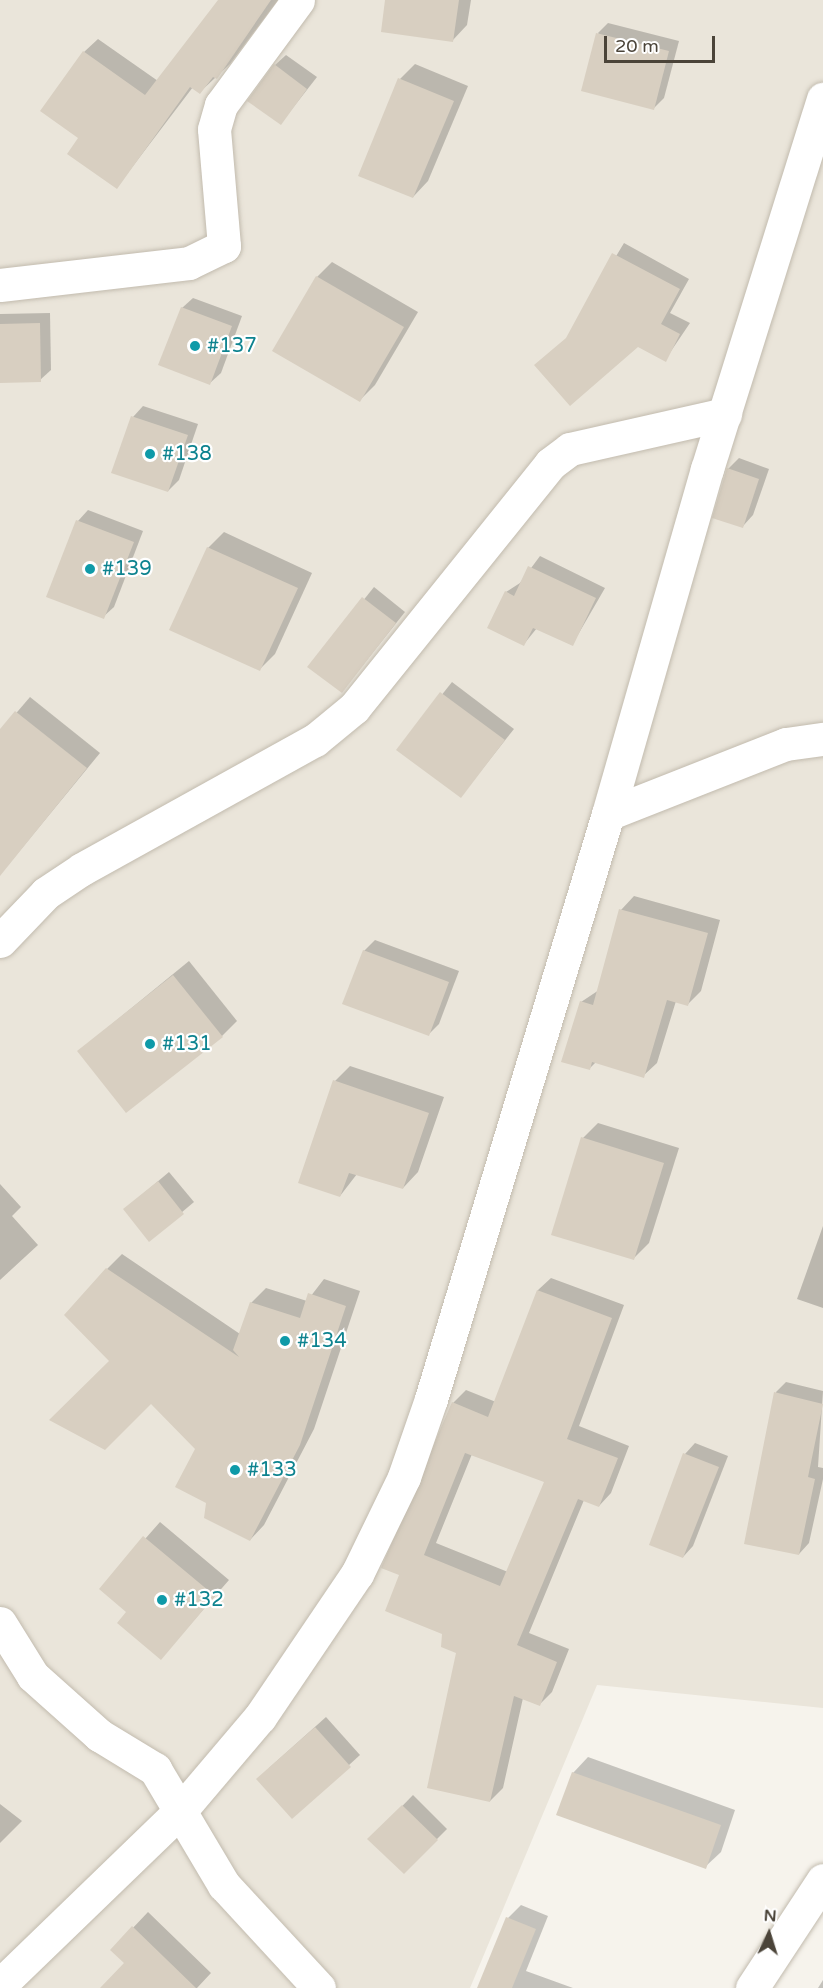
<!DOCTYPE html>
<html>
<head>
<meta charset="utf-8">
<style>
	body { margin:0 }
	#map { position:relative; width:823px; height:1988px; overflow:hidden; background:#f6f3ec; font-family:"Varela Round",sans-serif }
	div>[style] { position:absolute }
	.residential>* { inset:0; background:#eae5da }
	.shadow>* { inset:0; background:#0003 }
	.building>* { inset:0; background:#d8cfc1 }
	.roads { filter:drop-shadow(0 0 2px #c2bbae) drop-shadow(0 0 2px #c2bbae) }
	.minor>* { height:33px; margin:-16.5px; padding:0 16.5px; transform-origin:16.5px; border-radius:16.5px; background:#fff }
	.dots>* { width:16px; height:16px; translate:-50% -50%; box-sizing:border-box; border:3px solid #fff; border-radius:50% }
	span { translate:-50% -50%; white-space:nowrap; text-align:center; line-height:1.15; -webkit-text-stroke:4.5px #fff; paint-order:stroke }
	.culture-label { font-size:20px; color:#0d838f }
	.left { translate:0 -50%; text-align:left }
	.north { position:absolute; left:739px; top:1904px; width:60px; height:60px; -webkit-text-stroke:4px #fff; paint-order:stroke; rotate:4deg; font-size:16px; font-weight:700; line-height:24px; text-align:center; color:#4b4439 }
	.north::after { content:''; display:block; margin:auto; width:21px; height:27px; background:#4b4439; clip-path:polygon(50% 0,100% 100%,50% 72%,0 100%) }
	.scale { position:absolute; left:604px; top:36px; width:111px; height:27px; box-sizing:border-box; border:3px solid #4b4439; border-top:0; padding-left:8px; font-size:18px; line-height:21px; white-space:nowrap; color:#4b4439; -webkit-text-stroke:4px #fff; paint-order:stroke }
</style>
</head>
<body>
<div id="map">
	<div class="residential">
		<div style="clip-path:polygon(0 0,823px 0,823px 1708px,597px 1685px,470px 1988px,0 1988px)"></div>
	</div>
	<div class="shadow">
		<div style="clip-path:polygon(220px 0,278px 0,230px 64px,200px 92px,193px 87px,117px 187px,80px 137px,84px 52px,98px 39px,158px 81px)"></div>
		<div style="clip-path:polygon(387px 0,471px 0,467px 25px,452px 41px)"></div>
		<div style="clip-path:polygon(608px 23px,679px 41px,664px 98px,653px 109px,598px 33px)"></div>
		<div style="clip-path:polygon(286px 55px,317px 77px,281px 123px,275px 65px)"></div>
		<div style="clip-path:polygon(415px 64px,468px 86px,428px 181px,413px 197px,400px 79px)"></div>
		<div style="clip-path:polygon(624px 243px,689px 279px,670px 313px,690px 323px,665px 360px,638px 345px,568px 336px)"></div>
		<div style="clip-path:polygon(332px 262px,418px 312px,375px 385px,360px 400px,317px 277px)"></div>
		<div style="clip-path:polygon(193px 298px,242px 316px,221px 373px,210px 383px,182px 308px)"></div>
		<div style="clip-path:polygon(50px 313px,51px 370px,40px 380px,0 381px,0 314px)"></div>
		<div style="clip-path:polygon(143px 406px,198px 424px,179px 480px,168px 491px,133px 417px)"></div>
		<div style="clip-path:polygon(739px 458px,769px 469px,753px 515px,743px 526px,728px 469px)"></div>
		<div style="clip-path:polygon(88px 510px,143px 531px,114px 607px,103px 617px,48px 596px,78px 521px)"></div>
		<div style="clip-path:polygon(224px 532px,312px 573px,275px 654px,260px 669px,171px 629px,208px 548px)"></div>
		<div style="clip-path:polygon(540px 556px,605px 588px,572px 645px,537px 628px,524px 644px,506px 592px,520px 583px)"></div>
		<div style="clip-path:polygon(374px 587px,405px 612px,342px 691px,310px 667px)"></div>
		<div style="clip-path:polygon(452px 682px,514px 729px,461px 796px,398px 750px)"></div>
		<div style="clip-path:polygon(30px 697px,100px 753px,8px 865px,0 859px,0 732px)"></div>
		<div style="clip-path:polygon(634px 896px,720px 920px,701px 991px,688px 1004px,676px 1001px,657px 1063px,643px 1076px,596px 1062px,589px 1069px,581px 1002px,599px 990px,621px 910px)"></div>
		<div style="clip-path:polygon(375px 940px,459px 971px,439px 1024px,429px 1034px,364px 951px)"></div>
		<div style="clip-path:polygon(189px 961px,237px 1021px,222px 1036px,79px 1051px)"></div>
		<div style="clip-path:polygon(350px 1066px,444px 1097px,418px 1172px,403px 1188px,357px 1174px,340px 1196px,335px 1081px)"></div>
		<div style="clip-path:polygon(598px 1123px,679px 1148px,649px 1243px,634px 1258px,583px 1138px)"></div>
		<div style="clip-path:polygon(169px 1172px,194px 1202px,149px 1240px,125px 1209px)"></div>
		<div style="clip-path:polygon(0 1184px,21px 1207px,12px 1216px,38px 1245px,0 1280px)"></div>
		<div style="clip-path:polygon(823px 1226px,823px 1308px,797px 1299px)"></div>
		<div style="clip-path:polygon(122px 1254px,240px 1334px,251px 1303px,266px 1288px,307px 1301px,324px 1279px,360px 1291px,314px 1429px,264px 1525px,250px 1540px,208px 1502px,197px 1449px,111px 1361px,107px 1269px)"></div>
		<div style="clip-path:polygon(evenodd,551px 1278px,624px 1305px,579px 1426px,629px 1446px,611px 1493px,599px 1506px,584px 1500px,529px 1633px,569px 1649px,552px 1692px,539px 1705px,523px 1698px,503px 1788px,490px 1801px,458px 1653px,401px 1574px,453px 1403px,466px 1390px,496px 1402px,538px 1290px,551px 1278px,472px 1454px,546px 1481px,508px 1572px,436px 1543px,472px 1454px)"></div>
		<div style="clip-path:polygon(786px 1382px,823px 1391px,818px 1467px,823px 1468px,823px 1479px,809px 1543px,799px 1554px,776px 1392px)"></div>
		<div style="clip-path:polygon(695px 1443px,728px 1456px,693px 1546px,683px 1557px,685px 1454px)"></div>
		<div style="clip-path:polygon(160px 1522px,229px 1580px,161px 1658px,129px 1612px,101px 1589px)"></div>
		<div style="clip-path:polygon(326px 1717px,360px 1755px,292px 1817px,269px 1768px)"></div>
		<div style="clip-path:polygon(588px 1757px,735px 1810px,721px 1852px,705px 1867px,573px 1773px)"></div>
		<div style="clip-path:polygon(413px 1795px,447px 1829px,404px 1872px,370px 1839px)"></div>
		<div style="clip-path:polygon(0 1804px,22px 1821px,0 1843px)"></div>
		<div style="clip-path:polygon(521px 1905px,548px 1916px,526px 1971px,573px 1988px,479px 1988px,508px 1918px)"></div>
		<div style="clip-path:polygon(148px 1912px,211px 1973px,197px 1988px,102px 1988px,126px 1963px,112px 1950px)"></div>
		<div style="clip-path:polygon(823px 1980px,823px 1988px,818px 1988px)"></div>
	</div>
	<div class="building">
		<div style="clip-path:polygon(218px 0,271px 0,217px 79px,213px 77px,200px 94px,190px 87px,117px 189px,67px 154px,78px 138px,40px 111px,83px 51px,145px 95px)"></div>
		<div style="clip-path:polygon(385px 0,459px 0,453px 42px,381px 32px)"></div>
		<div style="clip-path:polygon(596px 33px,669px 51px,654px 110px,581px 91px)"></div>
		<div style="clip-path:polygon(274px 64px,307px 89px,281px 125px,247px 101px)"></div>
		<div style="clip-path:polygon(398px 78px,454px 101px,413px 198px,358px 176px)"></div>
		<div style="clip-path:polygon(612px 253px,680px 289px,661px 324px,680px 334px,666px 362px,638px 347px,570px 406px,534px 365px,566px 338px)"></div>
		<div style="clip-path:polygon(316px 276px,404px 327px,360px 402px,272px 351px)"></div>
		<div style="clip-path:polygon(181px 307px,232px 326px,210px 385px,158px 365px)"></div>
		<div style="clip-path:polygon(40px 323px,41px 382px,0 383px,0 324px)"></div>
		<div style="clip-path:polygon(131px 416px,188px 435px,168px 492px,111px 473px)"></div>
		<div style="clip-path:polygon(727px 468px,759px 479px,743px 528px,712px 518px)"></div>
		<div style="clip-path:polygon(76px 520px,134px 542px,104px 619px,46px 597px)"></div>
		<div style="clip-path:polygon(207px 547px,298px 588px,260px 671px,169px 630px)"></div>
		<div style="clip-path:polygon(528px 566px,596px 598px,573px 646px,533px 628px,524px 646px,487px 628px,505px 591px,514px 596px)"></div>
		<div style="clip-path:polygon(362px 597px,396px 623px,342px 693px,307px 667px)"></div>
		<div style="clip-path:polygon(440px 692px,505px 740px,461px 798px,396px 750px)"></div>
		<div style="clip-path:polygon(15px 711px,87px 768px,0 876px,0 729px)"></div>
		<div style="clip-path:polygon(619px 909px,708px 933px,688px 1006px,667px 1000px,644px 1078px,592px 1062px,590px 1070px,561px 1062px,580px 1001px,593px 1005px)"></div>
		<div style="clip-path:polygon(363px 950px,449px 982px,429px 1036px,342px 1004px)"></div>
		<div style="clip-path:polygon(173px 975px,223px 1037px,126px 1113px,77px 1051px)"></div>
		<div style="clip-path:polygon(333px 1080px,429px 1113px,403px 1189px,349px 1173px,340px 1197px,298px 1183px)"></div>
		<div style="clip-path:polygon(581px 1137px,664px 1163px,634px 1260px,551px 1235px)"></div>
		<div style="clip-path:polygon(158px 1181px,184px 1214px,149px 1242px,123px 1209px)"></div>
		<div style="clip-path:polygon(106px 1268px,239px 1357px,233px 1350px,250px 1302px,300px 1318px,308px 1293px,346px 1306px,300px 1445px,250px 1541px,204px 1518px,206px 1503px,175px 1487px,195px 1449px,151px 1404px,105px 1450px,49px 1420px,109px 1361px,64px 1315px)"></div>
		<div style="clip-path:polygon(evenodd,537px 1290px,612px 1318px,567px 1439px,618px 1458px,599px 1507px,578px 1499px,517px 1645px,557px 1662px,540px 1706px,514px 1696px,490px 1802px,427px 1788px,456px 1653px,441px 1647px,442px 1634px,385px 1611px,399px 1575px,381px 1568px,452px 1402px,488px 1417px,537px 1290px,465px 1453px,544px 1482px,500px 1586px,424px 1555px,465px 1453px)"></div>
		<div style="clip-path:polygon(774px 1392px,823px 1404px,808px 1477px,815px 1479px,799px 1555px,744px 1544px)"></div>
		<div style="clip-path:polygon(683px 1453px,719px 1467px,683px 1558px,649px 1545px)"></div>
		<div style="clip-path:polygon(143px 1536px,215px 1596px,161px 1660px,117px 1623px,126px 1612px,99px 1589px)"></div>
		<div style="clip-path:polygon(315px 1727px,351px 1767px,292px 1819px,256px 1779px)"></div>
		<div style="clip-path:polygon(572px 1772px,721px 1825px,706px 1869px,556px 1815px)"></div>
		<div style="clip-path:polygon(402px 1805px,438px 1840px,404px 1874px,367px 1839px)"></div>
		<div style="clip-path:polygon(506px 1917px,536px 1929px,512px 1988px,477px 1988px)"></div>
		<div style="clip-path:polygon(132px 1926px,196px 1988px,100px 1988px,124px 1963px,110px 1950px)"></div>
	</div>
	<div class="roads">
		<div class="minor">
			<div style="left:0;top:285px;width:190px;rotate:-6.6deg"></div>
			<div style="left:189px;top:263px;width:39px;rotate:-26deg"></div>
			<div style="left:224px;top:246px;width:117px;rotate:-94.9deg"></div>
			<div style="left:214px;top:129px;width:25px;rotate:-74deg"></div>
			<div style="left:221px;top:105px;width:130px;rotate:-53.7deg"></div>
			<div style="left:608px;top:814px;width:359px;rotate:-74deg"></div>
			<div style="left:707px;top:469px;width:388px;rotate:-72.6deg"></div>
			<div style="left:0;top:941px;width:66px;rotate:-46.2deg"></div>
			<div style="left:46px;top:893px;width:43px;rotate:-33.7deg"></div>
			<div style="left:82px;top:869px;width:266px;rotate:-29deg"></div>
			<div style="left:315px;top:740px;width:50px;rotate:-39.4deg"></div>
			<div style="left:354px;top:708px;width:313px;rotate:-51.2deg"></div>
			<div style="left:550px;top:464px;width:25px;rotate:-37deg"></div>
			<div style="left:570px;top:449px;width:159px;rotate:-12.7deg"></div>
			<div style="left:0;top:1623px;width:62px;rotate:58.1deg"></div>
			<div style="left:33px;top:1676px;width:89px;rotate:41.8deg"></div>
			<div style="left:99px;top:1735px;width:66px;rotate:31.3deg"></div>
			<div style="left:155px;top:1769px;width:135px;rotate:59.3deg"></div>
			<div style="left:224px;top:1885px;width:140px;rotate:47.3deg"></div>
			<div style="left:0;top:1985px;width:252px;rotate:-44deg"></div>
			<div style="left:181px;top:1810px;width:122px;rotate:-49.7deg"></div>
			<div style="left:260px;top:1717px;width:173px;rotate:-55.9deg"></div>
			<div style="left:357px;top:1574px;width:108px;rotate:-64.1deg"></div>
			<div style="left:404px;top:1477px;width:83px;rotate:-70.9deg"></div>
			<div style="left:431px;top:1399px;width:611px;rotate:-73.17deg"></div>
			<div style="left:608px;top:814px;width:191px;rotate:-21.5deg"></div>
			<div style="left:786px;top:744px;width:37px;rotate:-8deg"></div>
			<div style="left:752px;top:1988px;width:129px;rotate:-56.7deg"></div>
		</div>
	</div>
	<div class="dots">
		<div style="left:195px;top:346px;background:#0f9aa8"></div>
		<div style="left:150px;top:454px;background:#0f9aa8"></div>
		<div style="left:90px;top:569px;background:#0f9aa8"></div>
		<div style="left:150px;top:1044px;background:#0f9aa8"></div>
		<div style="left:285px;top:1341px;background:#0f9aa8"></div>
		<div style="left:235px;top:1470px;background:#0f9aa8"></div>
		<div style="left:162px;top:1600px;background:#0f9aa8"></div>
	</div>
	<div class="culture-label">
		<span class="left" style="left:207px;top:346px">#137</span>
		<span class="left" style="left:162px;top:454px">#138</span>
		<span class="left" style="left:102px;top:569px">#139</span>
		<span class="left" style="left:162px;top:1044px">#131</span>
		<span class="left" style="left:297px;top:1341px">#134</span>
		<span class="left" style="left:247px;top:1470px">#133</span>
		<span class="left" style="left:174px;top:1600px">#132</span>
	</div>
	<div class="north">N</div>
	<div class="scale">20 m</div>
</div>
</body>
</html>
